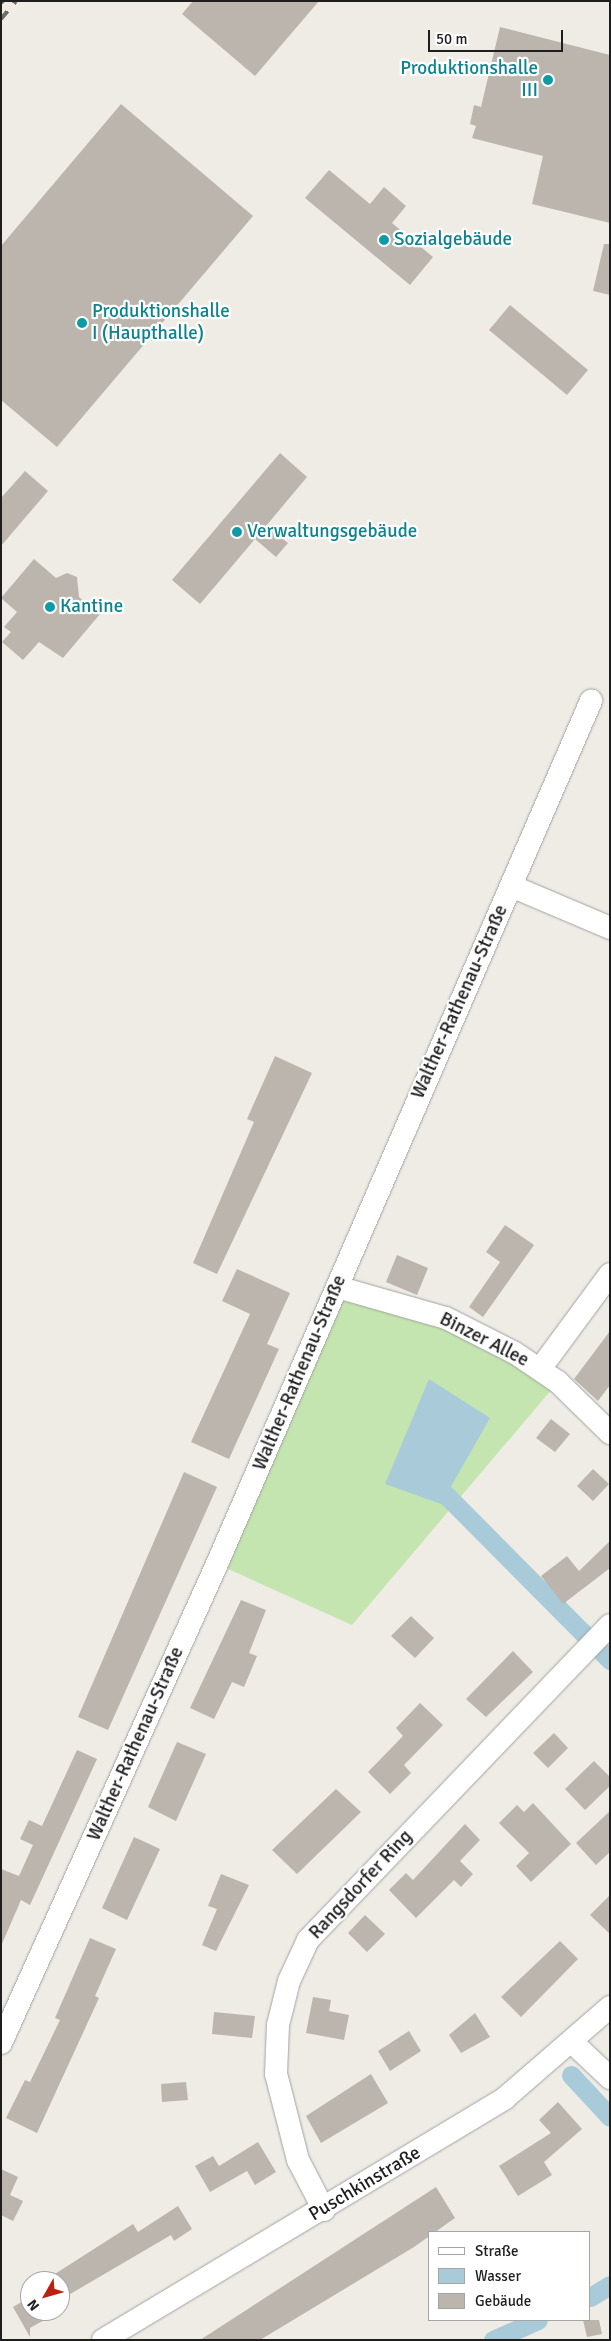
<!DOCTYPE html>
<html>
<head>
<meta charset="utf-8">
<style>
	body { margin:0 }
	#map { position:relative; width:611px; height:2341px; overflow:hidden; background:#eeece5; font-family:Signika,sans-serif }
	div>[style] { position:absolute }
	.grass>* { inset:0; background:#c4e5af }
	.water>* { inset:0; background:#a9cad9 }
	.canal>* { height:19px; margin:-9.5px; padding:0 9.5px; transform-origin:9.5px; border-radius:9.5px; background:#a9cad9 }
	.building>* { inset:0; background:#bbb5ae }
	.roads { filter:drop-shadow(0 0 1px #a2a2a2) drop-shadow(0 0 1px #a2a2a2) }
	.street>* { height:22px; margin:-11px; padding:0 11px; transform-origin:11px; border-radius:11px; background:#fff }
	.rail>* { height:4px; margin-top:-2px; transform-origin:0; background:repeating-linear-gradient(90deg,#6c6c6c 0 10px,transparent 0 20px) }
	.dots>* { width:14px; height:14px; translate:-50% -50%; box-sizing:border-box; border:2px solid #fff; border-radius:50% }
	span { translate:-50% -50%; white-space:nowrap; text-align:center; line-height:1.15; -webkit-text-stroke:4.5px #fff; paint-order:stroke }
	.culture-label { font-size:19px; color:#0d838f }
	.right { translate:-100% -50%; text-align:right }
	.left { translate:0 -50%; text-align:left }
	.street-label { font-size:19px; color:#1e1e1e }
	.frame { position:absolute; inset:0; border:2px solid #1e1e1e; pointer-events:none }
	.legend { position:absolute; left:428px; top:2231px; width:162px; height:90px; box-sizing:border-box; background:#fff; border:1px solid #a5a5a5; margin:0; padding:6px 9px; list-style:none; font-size:15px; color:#1e1e1e }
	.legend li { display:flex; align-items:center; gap:10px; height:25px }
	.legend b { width:25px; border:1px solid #a5a5a5 }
	.north { position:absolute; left:20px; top:2271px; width:50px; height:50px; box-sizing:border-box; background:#fff; border:1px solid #a5a5a5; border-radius:50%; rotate:232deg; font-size:14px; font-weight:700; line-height:20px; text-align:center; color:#1e1e1e }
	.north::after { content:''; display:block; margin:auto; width:18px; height:22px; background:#be1f0f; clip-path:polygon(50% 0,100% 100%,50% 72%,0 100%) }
	.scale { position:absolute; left:428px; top:30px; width:135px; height:22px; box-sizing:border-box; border:2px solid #1e1e1e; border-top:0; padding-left:6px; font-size:15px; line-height:18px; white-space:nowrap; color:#1e1e1e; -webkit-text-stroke:4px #fff; paint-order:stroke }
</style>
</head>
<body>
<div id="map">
	<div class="grass">
		<div style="clip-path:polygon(337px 1287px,446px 1318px,558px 1382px,352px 1625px,217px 1564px)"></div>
	</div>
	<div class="water">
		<div style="clip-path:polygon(429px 1379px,490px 1418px,441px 1504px,385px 1484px)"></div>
	</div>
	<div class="canal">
		<div style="left:446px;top:1495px;width:233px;rotate:45.2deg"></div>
		<div style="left:571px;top:2075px;width:57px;rotate:47.1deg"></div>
		<div style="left:590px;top:2297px;width:23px;rotate:-31deg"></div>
		<div style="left:493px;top:2340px;width:49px;rotate:-24deg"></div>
	</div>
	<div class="building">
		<div style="clip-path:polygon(193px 1px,319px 1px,255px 76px,182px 14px)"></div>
		<div style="clip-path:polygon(500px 27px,610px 55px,610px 223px,532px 204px,543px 156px,472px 138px,476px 126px,470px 124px,474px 105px,481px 107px)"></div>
		<div style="clip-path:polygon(121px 104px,253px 216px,57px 447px,1px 400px,1px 246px)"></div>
		<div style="clip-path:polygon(329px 170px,370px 204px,384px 187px,406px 206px,392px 223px,433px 257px,410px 285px,305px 198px)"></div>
		<div style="clip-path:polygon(604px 244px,610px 244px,610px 295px,593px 291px)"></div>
		<div style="clip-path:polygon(510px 305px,588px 370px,567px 395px,489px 330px)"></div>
		<div style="clip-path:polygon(280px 453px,307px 477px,266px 526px,288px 543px,276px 557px,255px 539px,200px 604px,172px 580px)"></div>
		<div style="clip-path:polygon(25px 471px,48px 491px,1px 546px,1px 498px)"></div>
		<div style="clip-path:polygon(34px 559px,56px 578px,67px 573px,77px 577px,79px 597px,100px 614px,63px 658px,39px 642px,23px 660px,2px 642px,11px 632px,4px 627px,17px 612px,1px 598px)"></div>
		<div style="clip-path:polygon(275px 1056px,312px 1073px,217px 1274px,193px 1263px,254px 1122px,247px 1119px)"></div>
		<div style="clip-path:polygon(505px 1225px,534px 1245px,483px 1317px,469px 1307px,500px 1262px,486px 1252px)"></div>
		<div style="clip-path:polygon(397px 1255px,428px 1268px,417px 1295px,386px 1282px)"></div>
		<div style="clip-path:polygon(237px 1269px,290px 1293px,267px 1344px,279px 1349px,229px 1459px,191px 1442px,250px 1314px,222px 1301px)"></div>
		<div style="clip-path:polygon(610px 1331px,610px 1385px,598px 1401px,574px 1379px)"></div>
		<div style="clip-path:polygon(551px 1419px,570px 1434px,555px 1452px,536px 1438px)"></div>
		<div style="clip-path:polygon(593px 1469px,609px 1484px,593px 1501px,577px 1486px)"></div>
		<div style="clip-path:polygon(184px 1472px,217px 1487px,108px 1730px,78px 1717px)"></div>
		<div style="clip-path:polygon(610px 1541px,610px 1568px,563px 1604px,541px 1576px,567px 1556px,579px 1571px)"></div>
		<div style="clip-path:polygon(241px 1600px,266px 1610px,249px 1653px,257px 1656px,244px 1687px,232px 1682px,214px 1719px,190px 1708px)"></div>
		<div style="clip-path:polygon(411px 1616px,434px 1638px,415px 1658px,391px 1636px)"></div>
		<div style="clip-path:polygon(513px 1651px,533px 1672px,486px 1717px,466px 1699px)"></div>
		<div style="clip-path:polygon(420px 1703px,443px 1725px,404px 1765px,411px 1773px,390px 1794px,368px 1772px,403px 1736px,396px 1728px)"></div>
		<div style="clip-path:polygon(554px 1733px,568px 1748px,548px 1768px,533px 1753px)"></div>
		<div style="clip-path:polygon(177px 1742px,206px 1754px,176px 1821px,148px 1807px)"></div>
		<div style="clip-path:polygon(77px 1750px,97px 1759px,30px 1905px,21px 1900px,1px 1946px,1px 1869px,19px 1876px,33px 1845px,20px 1839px,29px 1820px,42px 1826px)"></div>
		<div style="clip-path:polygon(594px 1761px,610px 1777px,610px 1786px,585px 1810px,565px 1789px)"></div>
		<div style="clip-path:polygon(336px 1789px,361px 1812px,297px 1874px,272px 1850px)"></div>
		<div style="clip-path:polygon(533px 1803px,571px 1844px,531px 1882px,516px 1866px,529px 1853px,499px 1823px,517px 1805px,524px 1812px)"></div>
		<div style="clip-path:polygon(610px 1811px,610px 1852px,596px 1865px,576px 1843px)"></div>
		<div style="clip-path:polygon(465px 1824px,480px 1840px,460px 1861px,473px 1874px,461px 1887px,454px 1880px,416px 1918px,389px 1890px,406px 1873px,413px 1880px)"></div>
		<div style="clip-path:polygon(134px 1837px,160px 1849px,127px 1920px,102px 1908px)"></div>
		<div style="clip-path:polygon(221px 1874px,249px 1885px,216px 1951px,202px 1945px,217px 1909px,208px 1906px)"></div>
		<div style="clip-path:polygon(610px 1895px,610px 1934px,590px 1915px)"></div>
		<div style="clip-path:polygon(365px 1915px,385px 1934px,367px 1952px,348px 1933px)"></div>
		<div style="clip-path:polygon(90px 1938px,116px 1949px,95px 1996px,99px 1998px,37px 2133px,6px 2118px,25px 2080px,30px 2082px,60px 2020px,55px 2018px)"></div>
		<div style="clip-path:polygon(560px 1941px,578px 1959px,521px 2017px,501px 1997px)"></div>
		<div style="clip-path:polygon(313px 1997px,331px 2000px,329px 2011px,349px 2015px,344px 2040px,306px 2033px)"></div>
		<div style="clip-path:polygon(214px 2012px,255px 2016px,252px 2038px,212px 2034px)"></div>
		<div style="clip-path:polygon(475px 2013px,490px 2037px,461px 2053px,449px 2035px)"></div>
		<div style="clip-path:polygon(409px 2031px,421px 2051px,390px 2071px,378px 2051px)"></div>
		<div style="clip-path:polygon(371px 2074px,388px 2103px,321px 2143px,306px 2116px)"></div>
		<div style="clip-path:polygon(186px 2082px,188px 2100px,162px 2102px,161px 2084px)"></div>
		<div style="clip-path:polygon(558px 2102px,582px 2129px,544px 2162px,552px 2175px,518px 2196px,499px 2166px,551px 2133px,539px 2120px)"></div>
		<div style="clip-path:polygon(258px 2142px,276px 2172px,255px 2185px,247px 2171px,210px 2192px,195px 2166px,213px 2156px,219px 2166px)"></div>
		<div style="clip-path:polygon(1px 2169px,18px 2177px,10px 2195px,23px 2201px,13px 2221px,1px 2215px)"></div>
		<div style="clip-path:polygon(436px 2187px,455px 2218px,414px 2247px,260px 2340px,200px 2340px)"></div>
		<div style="clip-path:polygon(178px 2206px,192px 2229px,174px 2241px,171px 2235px,60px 2300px,60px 2281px,44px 2281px,133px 2224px,138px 2232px)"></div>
		<div style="clip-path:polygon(30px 2297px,30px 2311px,60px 2311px,30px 2328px,30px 2337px,13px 2307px)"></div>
		<div style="clip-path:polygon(583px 2320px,599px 2320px,602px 2334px,587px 2337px)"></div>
	</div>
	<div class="roads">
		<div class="street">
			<div style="left:511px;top:886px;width:108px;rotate:23deg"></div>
			<div style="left:337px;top:1287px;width:113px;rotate:15.9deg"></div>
			<div style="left:446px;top:1318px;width:77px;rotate:26.9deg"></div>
			<div style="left:515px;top:1353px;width:52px;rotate:34deg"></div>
			<div style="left:558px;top:1382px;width:73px;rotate:44.4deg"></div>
			<div style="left:540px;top:1369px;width:118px;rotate:-53.6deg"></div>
			<div style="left:1px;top:2043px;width:525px;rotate:-65.73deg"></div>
			<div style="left:217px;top:1564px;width:941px;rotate:-66.57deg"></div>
			<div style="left:573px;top:2043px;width:51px;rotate:43.4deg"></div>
			<div style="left:324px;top:2210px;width:56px;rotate:-117.5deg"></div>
			<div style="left:298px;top:2160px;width:89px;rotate:-104.3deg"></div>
			<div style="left:276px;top:2074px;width:49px;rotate:-87.7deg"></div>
			<div style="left:278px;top:2025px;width:45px;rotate:-76deg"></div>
			<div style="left:289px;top:1981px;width:45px;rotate:-65.1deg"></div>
			<div style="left:308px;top:1940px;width:436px;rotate:-46.2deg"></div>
			<div style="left:103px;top:2340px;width:469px;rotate:-31deg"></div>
			<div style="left:505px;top:2098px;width:139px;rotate:-40.9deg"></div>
		</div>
	</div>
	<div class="rail">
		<div style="left:1px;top:3px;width:3px;rotate:-45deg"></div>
		<div style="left:1px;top:19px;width:23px;rotate:-50deg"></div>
	</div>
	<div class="dots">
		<div style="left:548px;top:80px;background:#0f9aa8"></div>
		<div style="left:384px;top:240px;background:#0f9aa8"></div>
		<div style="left:82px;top:323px;background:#0f9aa8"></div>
		<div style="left:237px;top:532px;background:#0f9aa8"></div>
		<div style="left:50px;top:607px;background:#0f9aa8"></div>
	</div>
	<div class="culture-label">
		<span class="right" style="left:538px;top:80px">Produktionshalle<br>III</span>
		<span class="left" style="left:394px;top:240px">Sozialgebäude</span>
		<span class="left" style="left:92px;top:323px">Produktionshalle<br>I (Haupthalle)</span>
		<span class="left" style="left:247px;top:532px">Verwaltungsgebäude</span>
		<span class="left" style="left:60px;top:607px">Kantine</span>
	</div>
	<div class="street-label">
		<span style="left:460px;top:1002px;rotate:-66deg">Walther-Rathenau-Straße</span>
		<span style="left:484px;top:1340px;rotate:27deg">Binzer Allee</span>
		<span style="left:300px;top:1373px;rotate:-67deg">Walther-Rathenau-Straße</span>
		<span style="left:136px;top:1744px;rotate:-66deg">Walther-Rathenau-Straße</span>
		<span style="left:361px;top:1885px;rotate:-47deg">Rangsdorfer Ring</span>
		<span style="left:365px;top:2184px;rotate:-31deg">Puschkinstraße</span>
	</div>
	<div class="frame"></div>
	<ul class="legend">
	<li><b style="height:6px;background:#fff"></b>Straße</li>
	<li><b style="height:14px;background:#a9cad9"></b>Wasser</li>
	<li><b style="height:14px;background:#bbb5ae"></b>Gebäude</li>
	</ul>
	<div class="north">N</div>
	<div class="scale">50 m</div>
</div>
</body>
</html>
